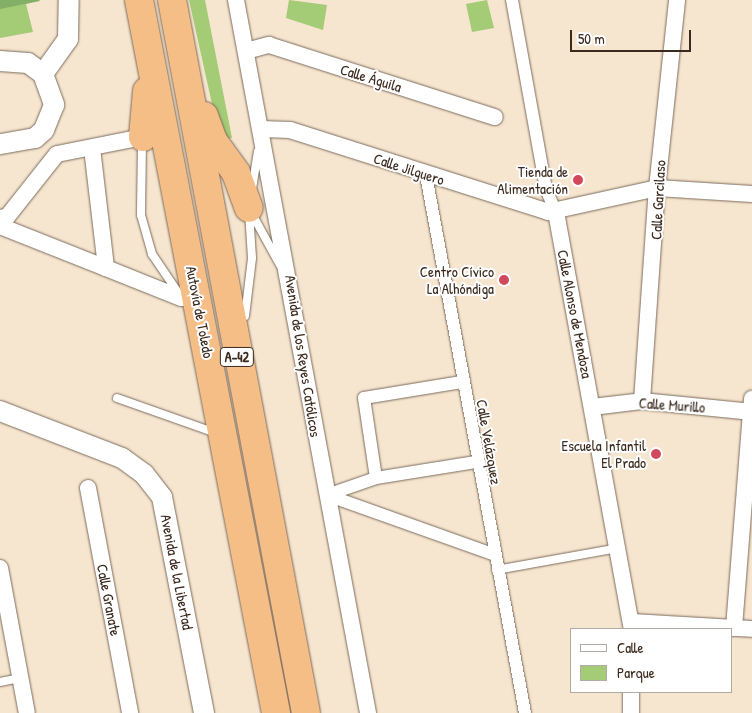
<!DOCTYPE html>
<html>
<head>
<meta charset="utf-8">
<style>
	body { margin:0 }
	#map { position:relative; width:752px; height:713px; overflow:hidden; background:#f6e5cf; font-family:"Patrick Hand",sans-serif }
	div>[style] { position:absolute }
	.green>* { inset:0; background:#a4cb75 }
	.forest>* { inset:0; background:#83af66 }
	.roads { filter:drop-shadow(0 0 1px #7c6b5c) drop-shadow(0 0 1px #7c6b5c) }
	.service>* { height:8px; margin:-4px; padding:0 4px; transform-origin:4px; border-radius:4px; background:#fff }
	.pedestrian>* { height:12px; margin:-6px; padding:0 6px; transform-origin:6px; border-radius:6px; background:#fff }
	.minor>* { height:16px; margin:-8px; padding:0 8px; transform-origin:8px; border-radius:8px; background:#fff }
	.tertiary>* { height:20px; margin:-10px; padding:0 10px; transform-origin:10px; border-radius:10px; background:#fff }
	.motorway>* { height:28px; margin:-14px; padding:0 14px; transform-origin:14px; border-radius:14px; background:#f6be87 }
	.dots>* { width:14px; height:14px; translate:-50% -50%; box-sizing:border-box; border:2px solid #fff; border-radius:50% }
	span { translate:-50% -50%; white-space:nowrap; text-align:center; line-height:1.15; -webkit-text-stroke:4px #fff; paint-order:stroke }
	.shield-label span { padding:1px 4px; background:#fff; border:1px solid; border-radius:4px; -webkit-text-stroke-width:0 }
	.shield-label { font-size:14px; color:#3b2a1e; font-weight:700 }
	.street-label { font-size:15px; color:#3b2a1e }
	.poi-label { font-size:15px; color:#3b2a1e }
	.right { translate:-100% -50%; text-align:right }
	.legend { position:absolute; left:570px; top:628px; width:162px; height:65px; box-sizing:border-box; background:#fff; border:1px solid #b1aaa5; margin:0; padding:6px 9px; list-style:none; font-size:15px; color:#3b2a1e }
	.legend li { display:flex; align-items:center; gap:10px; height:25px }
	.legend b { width:25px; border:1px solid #b1aaa5 }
	.scale { position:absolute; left:570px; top:30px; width:121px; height:22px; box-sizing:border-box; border:2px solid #3b2a1e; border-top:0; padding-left:6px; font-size:15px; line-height:18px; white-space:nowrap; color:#3b2a1e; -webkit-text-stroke:4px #fff; paint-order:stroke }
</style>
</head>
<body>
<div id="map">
	<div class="green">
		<div style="clip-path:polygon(0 0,39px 0,26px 4px,33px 32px,0 38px)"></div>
		<div style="clip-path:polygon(189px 0,205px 0,232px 138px,223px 139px,218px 131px)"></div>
		<div style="clip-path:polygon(289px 0,327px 5px,323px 30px,286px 18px)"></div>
		<div style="clip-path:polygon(487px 0,494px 28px,472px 32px,466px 4px)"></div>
	</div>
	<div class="forest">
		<div style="clip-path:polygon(0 0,39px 0,40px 1px,0 9px)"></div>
	</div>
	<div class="roads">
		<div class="service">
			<div style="left:142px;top:141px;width:74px;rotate:90.8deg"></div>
			<div style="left:141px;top:215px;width:41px;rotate:74.2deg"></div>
			<div style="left:152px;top:254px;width:48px;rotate:56deg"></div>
			<div style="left:252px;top:189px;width:38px;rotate:-81deg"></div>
			<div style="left:251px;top:212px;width:60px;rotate:61.3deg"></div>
			<div style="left:245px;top:316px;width:58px;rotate:-83.1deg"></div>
			<div style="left:252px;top:258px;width:46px;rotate:-93.7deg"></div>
			<div style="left:117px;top:398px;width:105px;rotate:19.5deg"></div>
			<div style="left:496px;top:570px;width:124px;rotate:-10.2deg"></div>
			<div style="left:0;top:682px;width:20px;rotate:-11deg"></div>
		</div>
		<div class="pedestrian">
			<div style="left:512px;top:0;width:192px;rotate:79.8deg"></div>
			<div style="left:546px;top:189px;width:25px;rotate:67deg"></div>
			<div style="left:426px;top:175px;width:547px;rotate:79.57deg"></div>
			<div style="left:376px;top:478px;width:81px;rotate:-98.5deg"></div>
			<div style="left:364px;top:398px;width:99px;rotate:-9.3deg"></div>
			<div style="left:327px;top:495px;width:176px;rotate:19.6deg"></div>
			<div style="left:327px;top:495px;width:52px;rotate:-19.1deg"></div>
			<div style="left:376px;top:478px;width:101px;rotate:-9.1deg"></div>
		</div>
		<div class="minor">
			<div style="left:236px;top:0;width:725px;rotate:79.51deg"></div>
			<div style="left:246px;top:51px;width:24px;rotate:-15deg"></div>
			<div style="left:269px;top:45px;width:237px;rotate:17.7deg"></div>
			<div style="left:262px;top:129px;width:28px;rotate:2deg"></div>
			<div style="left:290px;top:130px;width:271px;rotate:17.6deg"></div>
			<div style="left:548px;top:212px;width:112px;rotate:-12.4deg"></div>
			<div style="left:657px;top:188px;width:95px;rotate:3.6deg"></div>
			<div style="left:92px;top:148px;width:121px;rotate:83.3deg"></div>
			<div style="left:106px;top:268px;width:81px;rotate:21.8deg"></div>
			<div style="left:556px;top:212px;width:424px;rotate:79.7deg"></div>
			<div style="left:0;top:218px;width:7px;rotate:-8deg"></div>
			<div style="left:7px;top:217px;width:80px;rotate:-51.6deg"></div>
			<div style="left:57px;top:154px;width:88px;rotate:-11.2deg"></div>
			<div style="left:0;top:226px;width:114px;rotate:21.6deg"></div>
			<div style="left:642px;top:401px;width:214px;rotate:-86deg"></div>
			<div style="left:657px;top:188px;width:189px;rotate:-83.9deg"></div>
			<div style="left:592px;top:407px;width:50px;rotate:-6.8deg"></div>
			<div style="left:642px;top:401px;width:111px;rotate:5.7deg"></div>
			<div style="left:88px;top:488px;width:229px;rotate:79.4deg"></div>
			<div style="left:0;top:568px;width:147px;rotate:79.5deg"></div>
			<div style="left:632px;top:622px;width:120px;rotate:3.3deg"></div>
			<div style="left:734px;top:628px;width:230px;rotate:-85.5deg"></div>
			<div style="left:631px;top:713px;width:21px;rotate:-90deg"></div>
		</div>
		<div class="tertiary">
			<div style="left:0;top:61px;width:28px;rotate:4deg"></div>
			<div style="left:28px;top:63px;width:19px;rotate:36deg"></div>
			<div style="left:43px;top:74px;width:33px;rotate:70deg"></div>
			<div style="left:54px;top:105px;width:27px;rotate:112deg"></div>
			<div style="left:44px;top:130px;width:12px;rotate:138deg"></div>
			<div style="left:35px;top:138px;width:36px;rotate:170deg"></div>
			<div style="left:43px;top:74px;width:43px;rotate:-54.5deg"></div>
			<div style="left:68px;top:39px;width:39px;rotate:-89deg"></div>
			<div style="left:0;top:411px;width:131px;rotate:21.1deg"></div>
			<div style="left:122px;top:458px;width:27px;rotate:36deg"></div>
			<div style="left:144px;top:474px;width:29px;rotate:52deg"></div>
			<div style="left:162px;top:497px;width:220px;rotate:79deg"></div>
		</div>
		<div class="motorway">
			<div style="left:139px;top:0;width:726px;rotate:79.12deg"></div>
			<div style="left:172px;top:0;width:725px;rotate:79.36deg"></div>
			<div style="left:204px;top:116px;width:27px;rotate:70deg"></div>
			<div style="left:213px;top:141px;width:39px;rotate:54deg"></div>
			<div style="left:236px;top:173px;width:37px;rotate:70deg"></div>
			<div style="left:143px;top:137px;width:46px;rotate:-85deg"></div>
		</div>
	</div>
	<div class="dots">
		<div style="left:578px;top:180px;background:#d1495b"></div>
		<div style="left:504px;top:280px;background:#d1495b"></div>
		<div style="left:656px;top:454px;background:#d1495b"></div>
	</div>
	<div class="shield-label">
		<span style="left:237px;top:357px">A-42</span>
	</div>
	<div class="street-label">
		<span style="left:371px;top:78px;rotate:17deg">Calle Águila</span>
		<span style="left:409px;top:169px;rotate:18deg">Calle Jilguero</span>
		<span style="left:658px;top:200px;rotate:-87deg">Calle Garcilaso</span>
		<span style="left:200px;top:312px;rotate:79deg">Autovía de Toledo</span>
		<span style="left:575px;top:314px;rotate:79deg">Calle Alonso de Mendoza</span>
		<span style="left:303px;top:356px;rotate:81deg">Avenida de los Reyes Católicos</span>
		<span style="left:672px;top:405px;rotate:4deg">Calle Murillo</span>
		<span style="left:489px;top:442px;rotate:80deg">Calle Velázquez</span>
		<span style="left:177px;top:572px;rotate:79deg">Avenida de la Libertad</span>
		<span style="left:109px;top:600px;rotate:79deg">Calle Granate</span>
	</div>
	<div class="poi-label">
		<span class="right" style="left:568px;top:180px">Tienda de<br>Alimentación</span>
		<span class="right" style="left:494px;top:280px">Centro Cívico<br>La Alhóndiga</span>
		<span class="right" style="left:646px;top:454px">Escuela Infantil<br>El Prado</span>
	</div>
	<ul class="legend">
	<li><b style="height:6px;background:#fff"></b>Calle</li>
	<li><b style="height:14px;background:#a4cb75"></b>Parque</li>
	</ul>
	<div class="scale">50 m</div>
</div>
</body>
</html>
